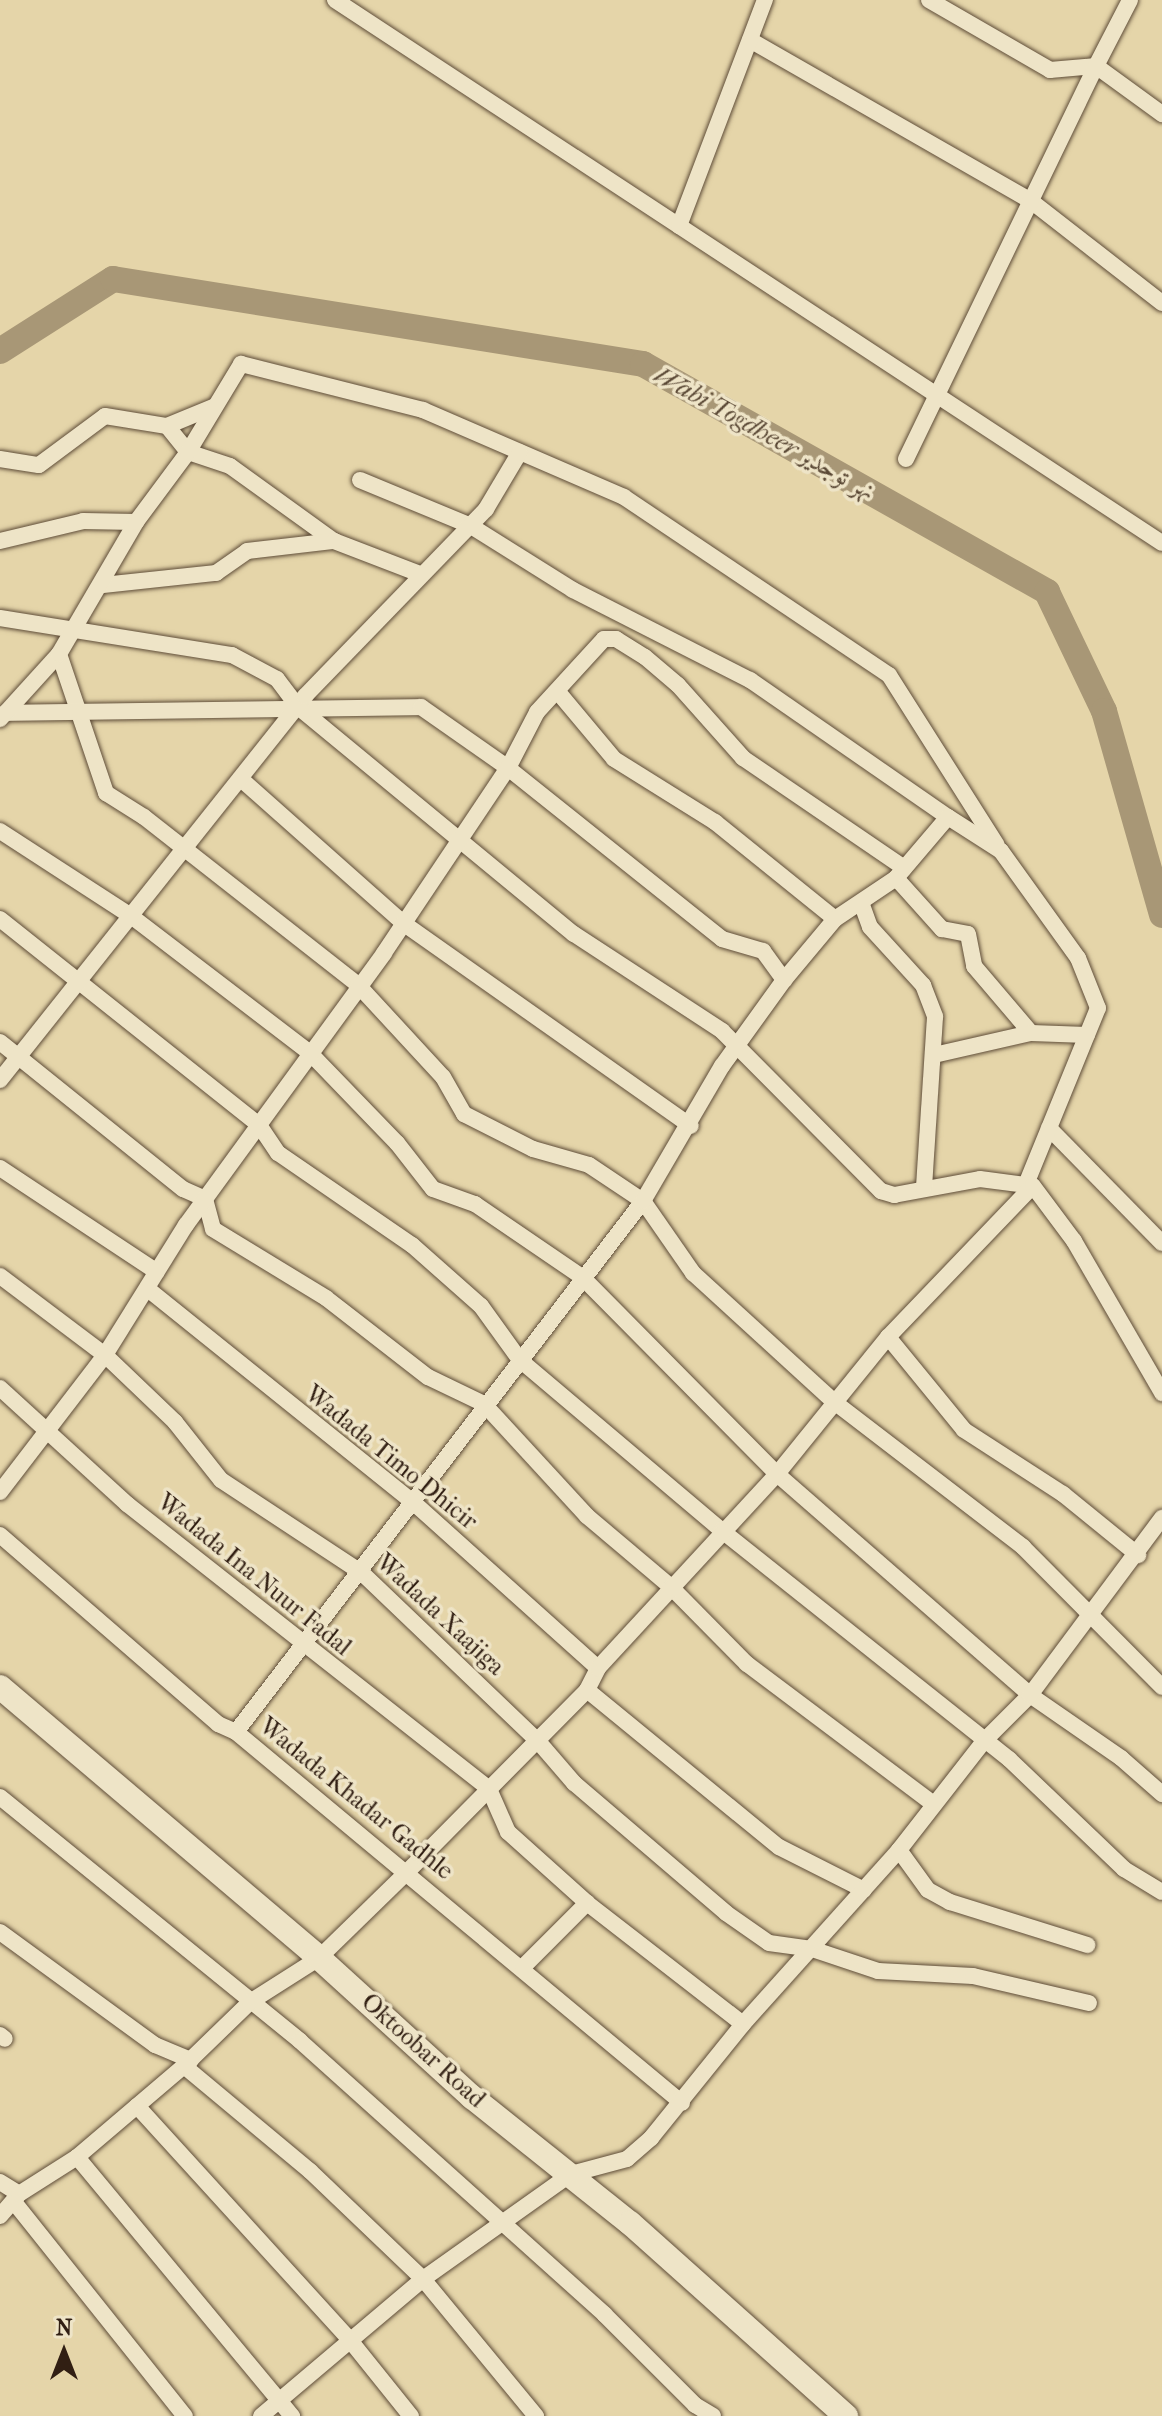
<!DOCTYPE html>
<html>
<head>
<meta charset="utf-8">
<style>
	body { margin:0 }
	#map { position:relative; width:1162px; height:2416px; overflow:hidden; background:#e5d5a9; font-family:"IM FELL French Canon",Amiri,serif }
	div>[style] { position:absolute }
	.river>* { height:26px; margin:-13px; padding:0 13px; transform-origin:13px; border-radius:13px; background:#a89776 }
	.roads { filter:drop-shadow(0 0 2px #5e4c38) drop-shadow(0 0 2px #5e4c38) }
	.street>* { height:16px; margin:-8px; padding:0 8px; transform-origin:8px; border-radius:8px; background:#eee4c7 }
	.secondary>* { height:24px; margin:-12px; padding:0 12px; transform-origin:12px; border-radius:12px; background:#eee4c7 }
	span { translate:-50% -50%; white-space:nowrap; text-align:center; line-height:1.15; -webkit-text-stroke:7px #eee4c7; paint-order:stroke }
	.street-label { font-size:24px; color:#311f13 }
	.water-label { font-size:26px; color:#5b4936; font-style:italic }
	.north { position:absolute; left:24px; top:2312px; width:80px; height:80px; -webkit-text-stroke:6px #eee4c7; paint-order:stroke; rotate:0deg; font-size:22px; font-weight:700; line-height:32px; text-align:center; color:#311f13 }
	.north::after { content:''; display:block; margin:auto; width:28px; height:36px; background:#311f13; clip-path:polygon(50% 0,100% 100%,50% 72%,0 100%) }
</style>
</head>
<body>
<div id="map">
	<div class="river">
		<div style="left:0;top:351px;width:134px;rotate:-32.5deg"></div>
		<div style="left:113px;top:279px;width:537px;rotate:9.11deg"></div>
		<div style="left:643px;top:364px;width:464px;rotate:29.4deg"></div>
		<div style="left:1047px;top:592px;width:132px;rotate:64.4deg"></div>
		<div style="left:1104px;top:711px;width:212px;rotate:74.1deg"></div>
	</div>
	<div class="roads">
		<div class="street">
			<div style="left:335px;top:0;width:989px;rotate:33.29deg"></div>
			<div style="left:929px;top:0;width:140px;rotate:30deg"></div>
			<div style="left:1050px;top:70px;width:46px;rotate:-5deg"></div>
			<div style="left:1096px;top:66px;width:74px;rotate:-62.7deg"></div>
			<div style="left:750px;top:40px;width:324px;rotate:29.8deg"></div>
			<div style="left:1031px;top:201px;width:166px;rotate:37.9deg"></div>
			<div style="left:679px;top:226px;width:242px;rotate:-69.2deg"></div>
			<div style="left:167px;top:426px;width:33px;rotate:51deg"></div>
			<div style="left:188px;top:452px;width:44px;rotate:18.4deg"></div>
			<div style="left:230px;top:466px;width:128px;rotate:35.8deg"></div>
			<div style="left:0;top:459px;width:39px;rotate:9deg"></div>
			<div style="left:39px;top:465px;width:82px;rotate:-36.6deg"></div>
			<div style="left:105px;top:416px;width:63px;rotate:9.2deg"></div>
			<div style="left:167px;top:426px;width:50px;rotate:-22.4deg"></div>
			<div style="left:906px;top:459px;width:437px;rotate:-64.2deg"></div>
			<div style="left:1096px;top:66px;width:82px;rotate:36deg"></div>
			<div style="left:360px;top:480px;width:120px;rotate:22.5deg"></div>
			<div style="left:471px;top:526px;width:120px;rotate:32.1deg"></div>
			<div style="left:573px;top:590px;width:199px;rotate:27deg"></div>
			<div style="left:750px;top:680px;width:241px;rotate:34.7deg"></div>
			<div style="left:0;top:541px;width:85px;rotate:-13.5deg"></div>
			<div style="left:83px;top:521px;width:53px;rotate:1.1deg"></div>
			<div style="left:103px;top:585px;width:114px;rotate:-6.1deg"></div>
			<div style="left:216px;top:573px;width:38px;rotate:-35deg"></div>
			<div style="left:247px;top:551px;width:88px;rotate:-6.6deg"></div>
			<div style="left:334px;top:541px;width:92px;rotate:21deg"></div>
			<div style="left:0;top:618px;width:235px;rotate:9.1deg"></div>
			<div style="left:232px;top:655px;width:51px;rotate:28.1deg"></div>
			<div style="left:277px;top:679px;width:34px;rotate:53deg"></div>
			<div style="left:297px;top:706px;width:359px;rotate:39.5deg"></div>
			<div style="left:574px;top:934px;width:177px;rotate:33.2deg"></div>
			<div style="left:722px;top:1031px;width:226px;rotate:45.2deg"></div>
			<div style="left:881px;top:1191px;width:14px;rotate:17deg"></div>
			<div style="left:894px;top:1195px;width:87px;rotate:-10.5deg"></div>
			<div style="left:980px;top:1179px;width:53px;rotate:7.5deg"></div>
			<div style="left:59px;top:654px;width:147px;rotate:71.3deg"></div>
			<div style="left:106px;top:793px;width:45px;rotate:32.3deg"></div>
			<div style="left:144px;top:817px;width:272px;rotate:38.1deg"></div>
			<div style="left:358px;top:985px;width:125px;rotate:47.3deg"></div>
			<div style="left:443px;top:1077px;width:43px;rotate:60.4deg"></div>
			<div style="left:464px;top:1114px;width:77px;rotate:26.9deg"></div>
			<div style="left:533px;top:1149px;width:58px;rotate:15.9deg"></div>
			<div style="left:589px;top:1165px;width:65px;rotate:33.7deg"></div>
			<div style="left:643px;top:1201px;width:88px;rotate:55.2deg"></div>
			<div style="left:693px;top:1273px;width:190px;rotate:42.4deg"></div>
			<div style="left:833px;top:1401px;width:240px;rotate:37.5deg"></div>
			<div style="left:1023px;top:1547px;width:197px;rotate:45.2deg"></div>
			<div style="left:558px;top:692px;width:87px;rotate:50.1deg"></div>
			<div style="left:614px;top:759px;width:119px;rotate:32deg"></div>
			<div style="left:715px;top:822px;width:154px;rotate:38.9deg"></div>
			<div style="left:5px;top:713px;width:416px;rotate:-0.8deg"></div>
			<div style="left:421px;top:707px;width:106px;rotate:35deg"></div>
			<div style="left:508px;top:768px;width:274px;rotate:38.6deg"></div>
			<div style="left:722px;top:939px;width:43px;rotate:16.3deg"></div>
			<div style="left:763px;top:951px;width:36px;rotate:54deg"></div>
			<div style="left:0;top:719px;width:88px;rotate:-47.8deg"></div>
			<div style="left:59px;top:654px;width:153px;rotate:-59.7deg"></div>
			<div style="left:136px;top:522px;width:87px;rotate:-53.4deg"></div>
			<div style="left:188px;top:452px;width:103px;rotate:-58.9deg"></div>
			<div style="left:241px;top:364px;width:188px;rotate:14.2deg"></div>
			<div style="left:423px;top:410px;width:219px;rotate:23.4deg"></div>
			<div style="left:624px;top:497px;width:319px;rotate:33.9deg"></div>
			<div style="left:889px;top:675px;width:201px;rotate:57.6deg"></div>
			<div style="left:241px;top:779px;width:217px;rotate:41.6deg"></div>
			<div style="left:403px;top:923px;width:352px;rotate:35.2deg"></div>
			<div style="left:0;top:831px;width:156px;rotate:33deg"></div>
			<div style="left:131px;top:916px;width:224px;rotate:37.4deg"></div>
			<div style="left:309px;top:1052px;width:127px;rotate:46deg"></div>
			<div style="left:397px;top:1143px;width:58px;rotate:52deg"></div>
			<div style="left:433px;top:1189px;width:45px;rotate:19.7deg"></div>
			<div style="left:475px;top:1204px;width:130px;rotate:34.3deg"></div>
			<div style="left:582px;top:1277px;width:277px;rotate:45.3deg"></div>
			<div style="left:777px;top:1474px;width:336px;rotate:41.1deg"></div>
			<div style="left:1030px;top:1695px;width:111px;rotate:34.7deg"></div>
			<div style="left:1121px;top:1758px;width:55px;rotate:41.3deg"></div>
			<div style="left:896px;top:878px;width:69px;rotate:48deg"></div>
			<div style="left:942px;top:929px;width:26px;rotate:11deg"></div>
			<div style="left:968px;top:934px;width:33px;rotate:79deg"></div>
			<div style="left:974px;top:966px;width:88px;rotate:49.6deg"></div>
			<div style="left:862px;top:905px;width:23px;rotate:70deg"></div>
			<div style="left:870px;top:927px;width:79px;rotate:47.6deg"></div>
			<div style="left:923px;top:985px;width:34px;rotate:69deg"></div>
			<div style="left:935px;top:1017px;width:171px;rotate:93.7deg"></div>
			<div style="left:0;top:919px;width:331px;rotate:38.5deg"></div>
			<div style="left:259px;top:1125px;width:34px;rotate:56deg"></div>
			<div style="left:278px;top:1153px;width:163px;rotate:34.5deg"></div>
			<div style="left:412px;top:1245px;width:92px;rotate:41.5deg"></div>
			<div style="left:481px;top:1306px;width:67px;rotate:54.2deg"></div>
			<div style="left:520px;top:1360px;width:263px;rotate:40.2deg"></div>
			<div style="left:721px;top:1530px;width:368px;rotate:38.5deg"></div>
			<div style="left:1009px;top:1759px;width:159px;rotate:43.7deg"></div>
			<div style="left:1124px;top:1869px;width:44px;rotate:31.2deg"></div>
			<div style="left:0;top:1042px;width:235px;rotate:38.8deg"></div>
			<div style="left:183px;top:1189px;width:24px;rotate:24deg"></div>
			<div style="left:205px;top:1199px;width:31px;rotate:75deg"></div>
			<div style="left:213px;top:1229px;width:132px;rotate:31.4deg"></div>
			<div style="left:326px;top:1298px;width:129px;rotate:37.8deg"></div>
			<div style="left:428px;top:1377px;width:62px;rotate:25.7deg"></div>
			<div style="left:484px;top:1404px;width:152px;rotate:47.4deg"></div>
			<div style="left:587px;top:1516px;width:110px;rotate:40.2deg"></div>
			<div style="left:671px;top:1587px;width:108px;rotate:45.4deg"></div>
			<div style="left:747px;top:1664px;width:231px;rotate:36.9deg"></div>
			<div style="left:934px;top:1055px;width:99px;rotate:-12.8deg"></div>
			<div style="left:1031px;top:1033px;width:56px;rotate:2deg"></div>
			<div style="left:0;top:1080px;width:490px;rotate:-51.5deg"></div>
			<div style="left:305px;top:696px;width:260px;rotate:-45.9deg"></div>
			<div style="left:486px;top:509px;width:66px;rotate:-59.2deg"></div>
			<div style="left:1049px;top:1128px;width:161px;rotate:45.5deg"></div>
			<div style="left:0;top:1168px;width:188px;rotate:33.5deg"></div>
			<div style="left:0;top:1276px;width:131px;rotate:37deg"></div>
			<div style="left:105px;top:1355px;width:97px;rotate:43.7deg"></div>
			<div style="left:175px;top:1422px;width:74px;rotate:51.6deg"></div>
			<div style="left:221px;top:1480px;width:169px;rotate:33.4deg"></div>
			<div style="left:362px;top:1573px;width:242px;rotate:43.7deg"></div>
			<div style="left:537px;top:1740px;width:57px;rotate:49.3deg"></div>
			<div style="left:574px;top:1783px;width:200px;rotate:40.5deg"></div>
			<div style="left:726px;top:1913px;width:52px;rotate:34.9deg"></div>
			<div style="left:769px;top:1943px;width:43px;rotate:7.9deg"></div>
			<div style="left:812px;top:1949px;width:70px;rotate:18.4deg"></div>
			<div style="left:878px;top:1971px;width:95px;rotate:3deg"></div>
			<div style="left:973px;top:1976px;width:119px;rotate:13.1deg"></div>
			<div style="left:149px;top:1290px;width:340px;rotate:38.8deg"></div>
			<div style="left:414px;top:1503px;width:247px;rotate:41.9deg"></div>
			<div style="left:888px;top:1337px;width:120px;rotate:50.7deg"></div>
			<div style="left:964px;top:1430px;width:118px;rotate:32.9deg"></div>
			<div style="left:1063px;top:1494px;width:97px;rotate:39.1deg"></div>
			<div style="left:0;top:1388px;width:172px;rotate:42.4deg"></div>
			<div style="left:127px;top:1504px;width:461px;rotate:38.2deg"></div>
			<div style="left:489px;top:1789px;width:47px;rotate:66.2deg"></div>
			<div style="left:508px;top:1832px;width:106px;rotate:41.9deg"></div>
			<div style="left:587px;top:1903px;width:197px;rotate:37.8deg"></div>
			<div style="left:0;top:1492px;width:173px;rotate:-52.5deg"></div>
			<div style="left:105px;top:1355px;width:153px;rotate:-58.1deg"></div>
			<div style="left:186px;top:1225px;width:336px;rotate:-53.9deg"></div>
			<div style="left:384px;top:953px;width:223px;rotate:-56.2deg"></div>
			<div style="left:508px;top:768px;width:63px;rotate:-62.6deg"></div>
			<div style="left:537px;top:712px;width:99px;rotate:-47.5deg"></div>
			<div style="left:604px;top:639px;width:12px"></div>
			<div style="left:616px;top:639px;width:34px;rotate:32deg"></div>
			<div style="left:645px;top:657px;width:43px;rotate:40.3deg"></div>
			<div style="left:678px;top:685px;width:98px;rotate:48.3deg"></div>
			<div style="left:743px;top:758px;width:195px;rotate:34.3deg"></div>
			<div style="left:0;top:1535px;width:289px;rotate:40.9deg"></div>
			<div style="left:218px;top:1724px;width:20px;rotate:24deg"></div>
			<div style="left:236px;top:1732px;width:580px;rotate:39.75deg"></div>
			<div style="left:587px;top:1690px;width:248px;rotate:39.3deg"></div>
			<div style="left:779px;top:1847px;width:95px;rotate:26.8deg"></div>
			<div style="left:236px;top:1732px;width:669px;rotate:-52.53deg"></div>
			<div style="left:643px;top:1201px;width:156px;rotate:-59.7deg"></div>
			<div style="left:722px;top:1066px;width:106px;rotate:-54.2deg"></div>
			<div style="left:784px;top:980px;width:80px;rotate:-50.1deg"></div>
			<div style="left:835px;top:919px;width:73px;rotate:-33.9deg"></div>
			<div style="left:896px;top:878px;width:80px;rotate:-49.6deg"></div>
			<div style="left:948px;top:817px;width:63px;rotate:32.7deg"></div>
			<div style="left:1001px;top:851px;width:132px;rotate:54.3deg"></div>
			<div style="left:1078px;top:958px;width:54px;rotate:68.2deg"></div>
			<div style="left:1098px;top:1008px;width:188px;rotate:112.2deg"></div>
			<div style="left:0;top:1797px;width:387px;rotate:39.1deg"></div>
			<div style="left:300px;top:2041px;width:409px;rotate:41.9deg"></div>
			<div style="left:604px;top:2314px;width:129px;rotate:45deg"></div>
			<div style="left:695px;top:2405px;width:21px;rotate:31deg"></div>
			<div style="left:899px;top:1850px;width:49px;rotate:54.1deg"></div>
			<div style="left:928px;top:1890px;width:25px;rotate:29deg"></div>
			<div style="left:950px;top:1902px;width:144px;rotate:17.4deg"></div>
			<div style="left:0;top:1932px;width:192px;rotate:36.1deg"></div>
			<div style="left:155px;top:2045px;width:39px;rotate:23deg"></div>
			<div style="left:523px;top:1967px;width:91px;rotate:-45deg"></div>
			<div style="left:0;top:2035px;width:6px;rotate:39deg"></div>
			<div style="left:184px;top:2066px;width:164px;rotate:39.8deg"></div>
			<div style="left:310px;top:2171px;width:156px;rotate:43.7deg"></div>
			<div style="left:423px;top:2279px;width:178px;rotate:50.5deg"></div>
			<div style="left:137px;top:2106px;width:315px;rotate:47.7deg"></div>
			<div style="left:349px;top:2339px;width:99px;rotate:51.2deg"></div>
			<div style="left:77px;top:2157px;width:337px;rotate:50.3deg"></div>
			<div style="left:0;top:2182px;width:22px;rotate:32deg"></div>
			<div style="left:14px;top:2202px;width:274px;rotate:51.4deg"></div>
			<div style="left:0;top:2216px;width:29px;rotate:-49deg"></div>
			<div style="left:19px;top:2194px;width:69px;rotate:-32.5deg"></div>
			<div style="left:77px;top:2157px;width:140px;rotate:-40.4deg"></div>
			<div style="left:184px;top:2066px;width:92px;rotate:-44.1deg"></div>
			<div style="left:250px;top:2002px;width:82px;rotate:-32.5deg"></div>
			<div style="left:319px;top:1958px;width:123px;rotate:-44.3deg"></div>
			<div style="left:407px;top:1872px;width:256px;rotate:-45.3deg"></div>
			<div style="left:587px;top:1690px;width:25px;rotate:-63deg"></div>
			<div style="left:598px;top:1668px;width:264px;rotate:-47.3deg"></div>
			<div style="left:777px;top:1474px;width:176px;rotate:-51deg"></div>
			<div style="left:888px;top:1337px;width:209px;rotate:-46.2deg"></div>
			<div style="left:1033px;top:1186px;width:69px;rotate:53.3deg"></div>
			<div style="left:1074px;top:1241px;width:176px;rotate:59.9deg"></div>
			<div style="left:261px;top:2416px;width:212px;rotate:-40.2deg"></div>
			<div style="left:423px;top:2279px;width:181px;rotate:-35.4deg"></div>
			<div style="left:571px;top:2174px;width:58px;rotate:-15deg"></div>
			<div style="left:627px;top:2159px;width:32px;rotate:-41deg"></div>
			<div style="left:651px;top:2138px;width:146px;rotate:-51.1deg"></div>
			<div style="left:743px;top:2024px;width:234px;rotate:-48.1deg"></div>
			<div style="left:899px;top:1850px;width:140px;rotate:-52deg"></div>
			<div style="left:985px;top:1740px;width:64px;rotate:-45deg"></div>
			<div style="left:1030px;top:1695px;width:221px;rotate:-53.3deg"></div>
		</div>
		<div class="secondary">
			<div style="left:0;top:1687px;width:419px;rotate:40.3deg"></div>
			<div style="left:319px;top:1958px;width:207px;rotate:42.3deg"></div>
			<div style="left:472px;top:2097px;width:202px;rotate:38.6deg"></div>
			<div style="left:630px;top:2223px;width:290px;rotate:41.8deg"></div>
		</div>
	</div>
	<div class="street-label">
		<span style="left:391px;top:1458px;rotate:39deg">Wadada Timo Dhicir</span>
		<span style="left:254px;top:1575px;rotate:39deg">Wadada Ina Nuur Fadal</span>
		<span style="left:440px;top:1615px;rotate:43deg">Wadada Xaajiga</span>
		<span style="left:356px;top:1799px;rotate:39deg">Wadada Khadar Gadhle</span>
		<span style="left:423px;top:2051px;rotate:42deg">Oktoobar Road</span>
	</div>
	<div class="water-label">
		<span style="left:765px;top:433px;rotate:29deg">Wabi Togdheer نهر توجدير</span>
	</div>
	<div class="north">N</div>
</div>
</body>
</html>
